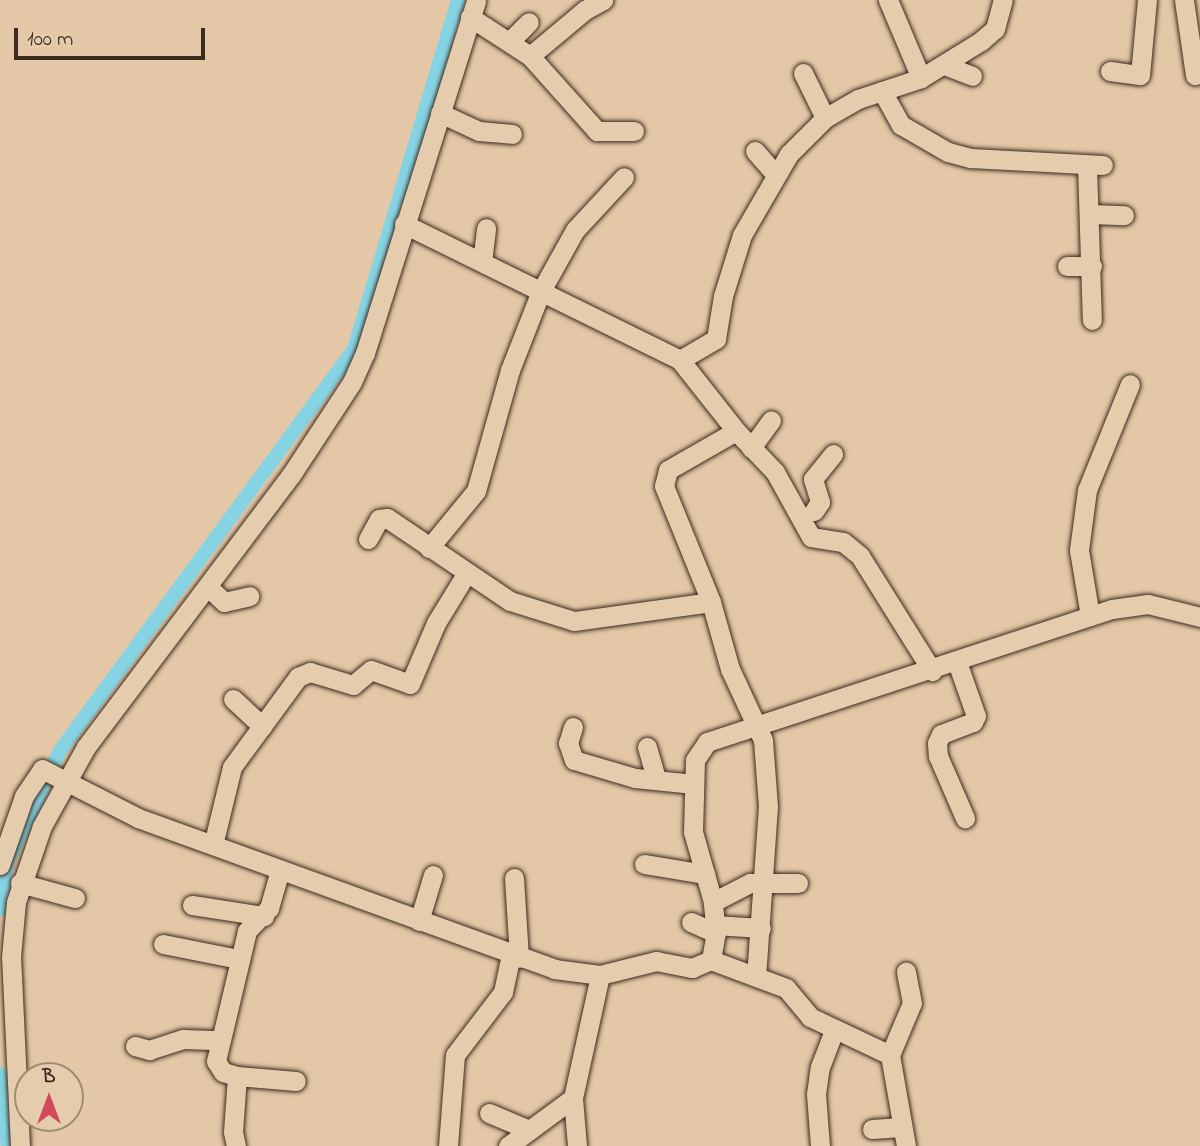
<!DOCTYPE html>
<html>
<head>
<meta charset="utf-8">
<style>
	body { margin:0 }
	#map { position:relative; width:1200px; height:1146px; overflow:hidden; background:#e3c7a6; font-family:"Indie Flower",sans-serif }
	div>[style] { position:absolute }
	.canal>* { height:14px; margin:-7px; padding:0 7px; transform-origin:7px; border-radius:7px; background:#86d4e3 }
	.roads { filter:drop-shadow(0 0 2px #3b2a1e) drop-shadow(0 0 2px #3b2a1e) }
	.minor>* { height:19px; margin:-9.5px; padding:0 9.5px; transform-origin:9.5px; border-radius:9.5px; background:#e4ccac }
	span { translate:-50% -50%; white-space:nowrap; text-align:center; line-height:1.15; -webkit-text-stroke:5px #e4ccac; paint-order:stroke }
	.north { position:absolute; left:14px; top:1062px; width:70px; height:70px; box-sizing:border-box; background:#e4ccac; border:2px solid #a08b73; border-radius:50%; rotate:0deg; font-size:19px; font-weight:700; line-height:28px; text-align:center; color:#3b2a1e }
	.north::after { content:''; display:block; margin:auto; width:24px; height:32px; background:#d1495b; clip-path:polygon(50% 0,100% 100%,50% 72%,0 100%) }
	.scale { position:absolute; left:14px; top:28px; width:191px; height:32px; box-sizing:border-box; border:4px solid #3b2a1e; border-top:0; padding-left:9px; font-size:21px; line-height:24px; white-space:nowrap; color:#3b2a1e; -webkit-text-stroke:5px #e4ccac; paint-order:stroke }
</style>
</head>
<body>
<div id="map">
	<div class="canal">
		<div style="left:0;top:909px;width:47px;rotate:-81.3deg"></div>
		<div style="left:7px;top:863px;width:123px;rotate:-64.9deg"></div>
		<div style="left:59px;top:752px;width:499px;rotate:-53.8deg"></div>
		<div style="left:354px;top:349px;width:364px;rotate:-73.4deg"></div>
		<div style="left:0;top:1074px;width:72px;rotate:83.7deg"></div>
	</div>
	<div class="roads">
		<div class="minor">
			<div style="left:888px;top:0;width:85px;rotate:67.1deg"></div>
			<div style="left:1184px;top:0;width:76px;rotate:81.7deg"></div>
			<div style="left:470px;top:17px;width:72px;rotate:33deg"></div>
			<div style="left:530px;top:56px;width:101px;rotate:48.2deg"></div>
			<div style="left:597px;top:131px;width:37px"></div>
			<div style="left:511px;top:40px;width:25px;rotate:-45deg"></div>
			<div style="left:530px;top:56px;width:72px;rotate:-39.9deg"></div>
			<div style="left:585px;top:10px;width:21px;rotate:-29deg"></div>
			<div style="left:944px;top:65px;width:30px;rotate:21deg"></div>
			<div style="left:1110px;top:71px;width:30px;rotate:8deg"></div>
			<div style="left:1140px;top:75px;width:75px;rotate:-84.7deg"></div>
			<div style="left:803px;top:73px;width:50px;rotate:63.9deg"></div>
			<div style="left:882px;top:91px;width:39px;rotate:61deg"></div>
			<div style="left:901px;top:125px;width:54px;rotate:29.9deg"></div>
			<div style="left:948px;top:152px;width:24px;rotate:15deg"></div>
			<div style="left:971px;top:158px;width:132px;rotate:3deg"></div>
			<div style="left:440px;top:113px;width:43px;rotate:24.8deg"></div>
			<div style="left:479px;top:131px;width:33px;rotate:5deg"></div>
			<div style="left:755px;top:151px;width:29px;rotate:49deg"></div>
			<div style="left:1087px;top:165px;width:155px;rotate:88.2deg"></div>
			<div style="left:1091px;top:214px;width:33px;rotate:2deg"></div>
			<div style="left:404px;top:224px;width:308px;rotate:26.2deg"></div>
			<div style="left:680px;top:360px;width:90px;rotate:51.7deg"></div>
			<div style="left:736px;top:431px;width:57px;rotate:46.4deg"></div>
			<div style="left:775px;top:472px;width:74px;rotate:61deg"></div>
			<div style="left:811px;top:537px;width:32px;rotate:9deg"></div>
			<div style="left:843px;top:542px;width:22px;rotate:39deg"></div>
			<div style="left:860px;top:556px;width:136px;rotate:57.9deg"></div>
			<div style="left:482px;top:262px;width:34px;rotate:-83deg"></div>
			<div style="left:1067px;top:266px;width:25px"></div>
			<div style="left:680px;top:360px;width:42px;rotate:-30.3deg"></div>
			<div style="left:716px;top:339px;width:44px;rotate:-80.8deg"></div>
			<div style="left:723px;top:296px;width:64px;rotate:-72.7deg"></div>
			<div style="left:742px;top:235px;width:94px;rotate:-59.9deg"></div>
			<div style="left:789px;top:154px;width:51px;rotate:-45deg"></div>
			<div style="left:825px;top:118px;width:38px;rotate:-30deg"></div>
			<div style="left:858px;top:99px;width:66px;rotate:-18.4deg"></div>
			<div style="left:921px;top:78px;width:70px;rotate:-31.7deg"></div>
			<div style="left:981px;top:41px;width:18px;rotate:-41deg"></div>
			<div style="left:995px;top:29px;width:30px;rotate:-75deg"></div>
			<div style="left:736px;top:431px;width:78px;rotate:150.2deg"></div>
			<div style="left:668px;top:470px;width:16px;rotate:104deg"></div>
			<div style="left:664px;top:486px;width:125px;rotate:67.9deg"></div>
			<div style="left:711px;top:602px;width:70px;rotate:74.2deg"></div>
			<div style="left:730px;top:669px;width:78px;rotate:65.1deg"></div>
			<div style="left:763px;top:740px;width:66px;rotate:85.7deg"></div>
			<div style="left:768px;top:806px;width:171px;rotate:94deg"></div>
			<div style="left:751px;top:448px;width:34px;rotate:-54deg"></div>
			<div style="left:814px;top:511px;width:11px;rotate:-56deg"></div>
			<div style="left:820px;top:502px;width:24px;rotate:-107deg"></div>
			<div style="left:813px;top:479px;width:32px;rotate:-51deg"></div>
			<div style="left:368px;top:539px;width:23px;rotate:-61deg"></div>
			<div style="left:379px;top:519px;width:8px;rotate:-7deg"></div>
			<div style="left:387px;top:518px;width:148px;rotate:34deg"></div>
			<div style="left:510px;top:601px;width:67px;rotate:17.4deg"></div>
			<div style="left:574px;top:621px;width:138px;rotate:-7.9deg"></div>
			<div style="left:429px;top:548px;width:74px;rotate:-50.5deg"></div>
			<div style="left:476px;top:491px;width:126px;rotate:-74.3deg"></div>
			<div style="left:510px;top:370px;width:85px;rotate:-68.6deg"></div>
			<div style="left:541px;top:291px;width:70px;rotate:-60.9deg"></div>
			<div style="left:575px;top:230px;width:72px;rotate:-47.2deg"></div>
			<div style="left:208px;top:587px;width:22px;rotate:43deg"></div>
			<div style="left:224px;top:602px;width:26px;rotate:-13deg"></div>
			<div style="left:1090px;top:616px;width:67px;rotate:-99.5deg"></div>
			<div style="left:1079px;top:550px;width:61px;rotate:-82.4deg"></div>
			<div style="left:1087px;top:490px;width:114px;rotate:-67.9deg"></div>
			<div style="left:957px;top:662px;width:57px;rotate:70.6deg"></div>
			<div style="left:976px;top:716px;width:7px;rotate:117deg"></div>
			<div style="left:973px;top:722px;width:34px;rotate:159deg"></div>
			<div style="left:941px;top:734px;width:10px;rotate:114deg"></div>
			<div style="left:937px;top:743px;width:13px;rotate:86deg"></div>
			<div style="left:938px;top:756px;width:68px;rotate:66.5deg"></div>
			<div style="left:233px;top:699px;width:40px;rotate:43deg"></div>
			<div style="left:573px;top:727px;width:17px;rotate:107deg"></div>
			<div style="left:568px;top:743px;width:18px;rotate:71deg"></div>
			<div style="left:574px;top:760px;width:64px;rotate:16.4deg"></div>
			<div style="left:635px;top:778px;width:59px;rotate:5.8deg"></div>
			<div style="left:647px;top:747px;width:33px;rotate:74deg"></div>
			<div style="left:213px;top:845px;width:80px;rotate:-76.3deg"></div>
			<div style="left:232px;top:767px;width:112px;rotate:-53.7deg"></div>
			<div style="left:298px;top:677px;width:13px;rotate:-23deg"></div>
			<div style="left:310px;top:672px;width:45px;rotate:16.8deg"></div>
			<div style="left:353px;top:685px;width:23px;rotate:-40deg"></div>
			<div style="left:371px;top:670px;width:41px;rotate:19.7deg"></div>
			<div style="left:410px;top:684px;width:66px;rotate:-66.9deg"></div>
			<div style="left:436px;top:623px;width:57px;rotate:-58.5deg"></div>
			<div style="left:644px;top:864px;width:62px;rotate:9.3deg"></div>
			<div style="left:0;top:865px;width:73px;rotate:-70.8deg"></div>
			<div style="left:24px;top:796px;width:32px;rotate:-56deg"></div>
			<div style="left:42px;top:769px;width:108px;rotate:27deg"></div>
			<div style="left:138px;top:818px;width:443px;rotate:19.9deg"></div>
			<div style="left:554px;top:969px;width:46px;rotate:7.4deg"></div>
			<div style="left:600px;top:975px;width:58px;rotate:-14deg"></div>
			<div style="left:656px;top:961px;width:37px;rotate:11deg"></div>
			<div style="left:692px;top:968px;width:21px;rotate:-23deg"></div>
			<div style="left:711px;top:960px;width:27px;rotate:-80deg"></div>
			<div style="left:716px;top:933px;width:31px;rotate:-96deg"></div>
			<div style="left:713px;top:902px;width:73px;rotate:-105.9deg"></div>
			<div style="left:693px;top:832px;width:72px;rotate:-88.4deg"></div>
			<div style="left:695px;top:760px;width:22px;rotate:-56deg"></div>
			<div style="left:707px;top:742px;width:426px;rotate:-18.2deg"></div>
			<div style="left:1112px;top:609px;width:36px;rotate:-8deg"></div>
			<div style="left:1148px;top:604px;width:54px;rotate:14deg"></div>
			<div style="left:280px;top:870px;width:40px;rotate:106deg"></div>
			<div style="left:269px;top:908px;width:32px;rotate:134deg"></div>
			<div style="left:247px;top:931px;width:134px;rotate:103.4deg"></div>
			<div style="left:216px;top:1061px;width:13px;rotate:58deg"></div>
			<div style="left:223px;top:1072px;width:15px;rotate:16deg"></div>
			<div style="left:237px;top:1076px;width:59px;rotate:4.8deg"></div>
			<div style="left:514px;top:878px;width:80px;rotate:86.4deg"></div>
			<div style="left:20px;top:883px;width:57px;rotate:15.3deg"></div>
			<div style="left:713px;top:902px;width:42px;rotate:-27.2deg"></div>
			<div style="left:750px;top:883px;width:48px"></div>
			<div style="left:192px;top:905px;width:73px;rotate:8.7deg"></div>
			<div style="left:419px;top:921px;width:48px;rotate:-73.1deg"></div>
			<div style="left:691px;top:922px;width:27px;rotate:24deg"></div>
			<div style="left:715px;top:925px;width:46px;rotate:3.7deg"></div>
			<div style="left:163px;top:944px;width:77px;rotate:11.2deg"></div>
			<div style="left:711px;top:960px;width:80px;rotate:20.5deg"></div>
			<div style="left:786px;top:988px;width:38px;rotate:50deg"></div>
			<div style="left:810px;top:1017px;width:89px;rotate:25.4deg"></div>
			<div style="left:890px;top:1055px;width:92px;rotate:80deg"></div>
			<div style="left:135px;top:1046px;width:15px;rotate:16deg"></div>
			<div style="left:149px;top:1050px;width:36px;rotate:-18deg"></div>
			<div style="left:183px;top:1039px;width:36px;rotate:2deg"></div>
			<div style="left:890px;top:1055px;width:56px;rotate:-67.1deg"></div>
			<div style="left:912px;top:1003px;width:32px;rotate:-101deg"></div>
			<div style="left:489px;top:1113px;width:43px;rotate:23deg"></div>
			<div style="left:872px;top:1129px;width:29px;rotate:-4deg"></div>
			<div style="left:20px;top:1146px;width:189px;rotate:-92.7deg"></div>
			<div style="left:11px;top:957px;width:55px;rotate:-84.8deg"></div>
			<div style="left:16px;top:902px;width:80px;rotate:-71.1deg"></div>
			<div style="left:42px;top:826px;width:90px;rotate:-60.9deg"></div>
			<div style="left:86px;top:747px;width:341px;rotate:-53deg"></div>
			<div style="left:291px;top:475px;width:111px;rotate:-56.7deg"></div>
			<div style="left:352px;top:382px;width:32px;rotate:-66deg"></div>
			<div style="left:365px;top:353px;width:370px;rotate:-72.5deg"></div>
			<div style="left:236px;top:1146px;width:14px;rotate:-102deg"></div>
			<div style="left:233px;top:1132px;width:56px;rotate:-85.9deg"></div>
			<div style="left:448px;top:1146px;width:91px;rotate:-85.6deg"></div>
			<div style="left:455px;top:1055px;width:79px;rotate:-52.7deg"></div>
			<div style="left:503px;top:992px;width:38px;rotate:-78deg"></div>
			<div style="left:508px;top:1146px;width:81px;rotate:-36.4deg"></div>
			<div style="left:577px;top:1146px;width:48px;rotate:-94.8deg"></div>
			<div style="left:573px;top:1098px;width:126px;rotate:-77.6deg"></div>
			<div style="left:820px;top:1146px;width:52px;rotate:-94.4deg"></div>
			<div style="left:816px;top:1094px;width:27px;rotate:-82deg"></div>
			<div style="left:820px;top:1067px;width:40px;rotate:-69deg"></div>
		</div>
	</div>
	<div class="north">B</div>
	<div class="scale">100 m</div>
</div>
</body>
</html>
